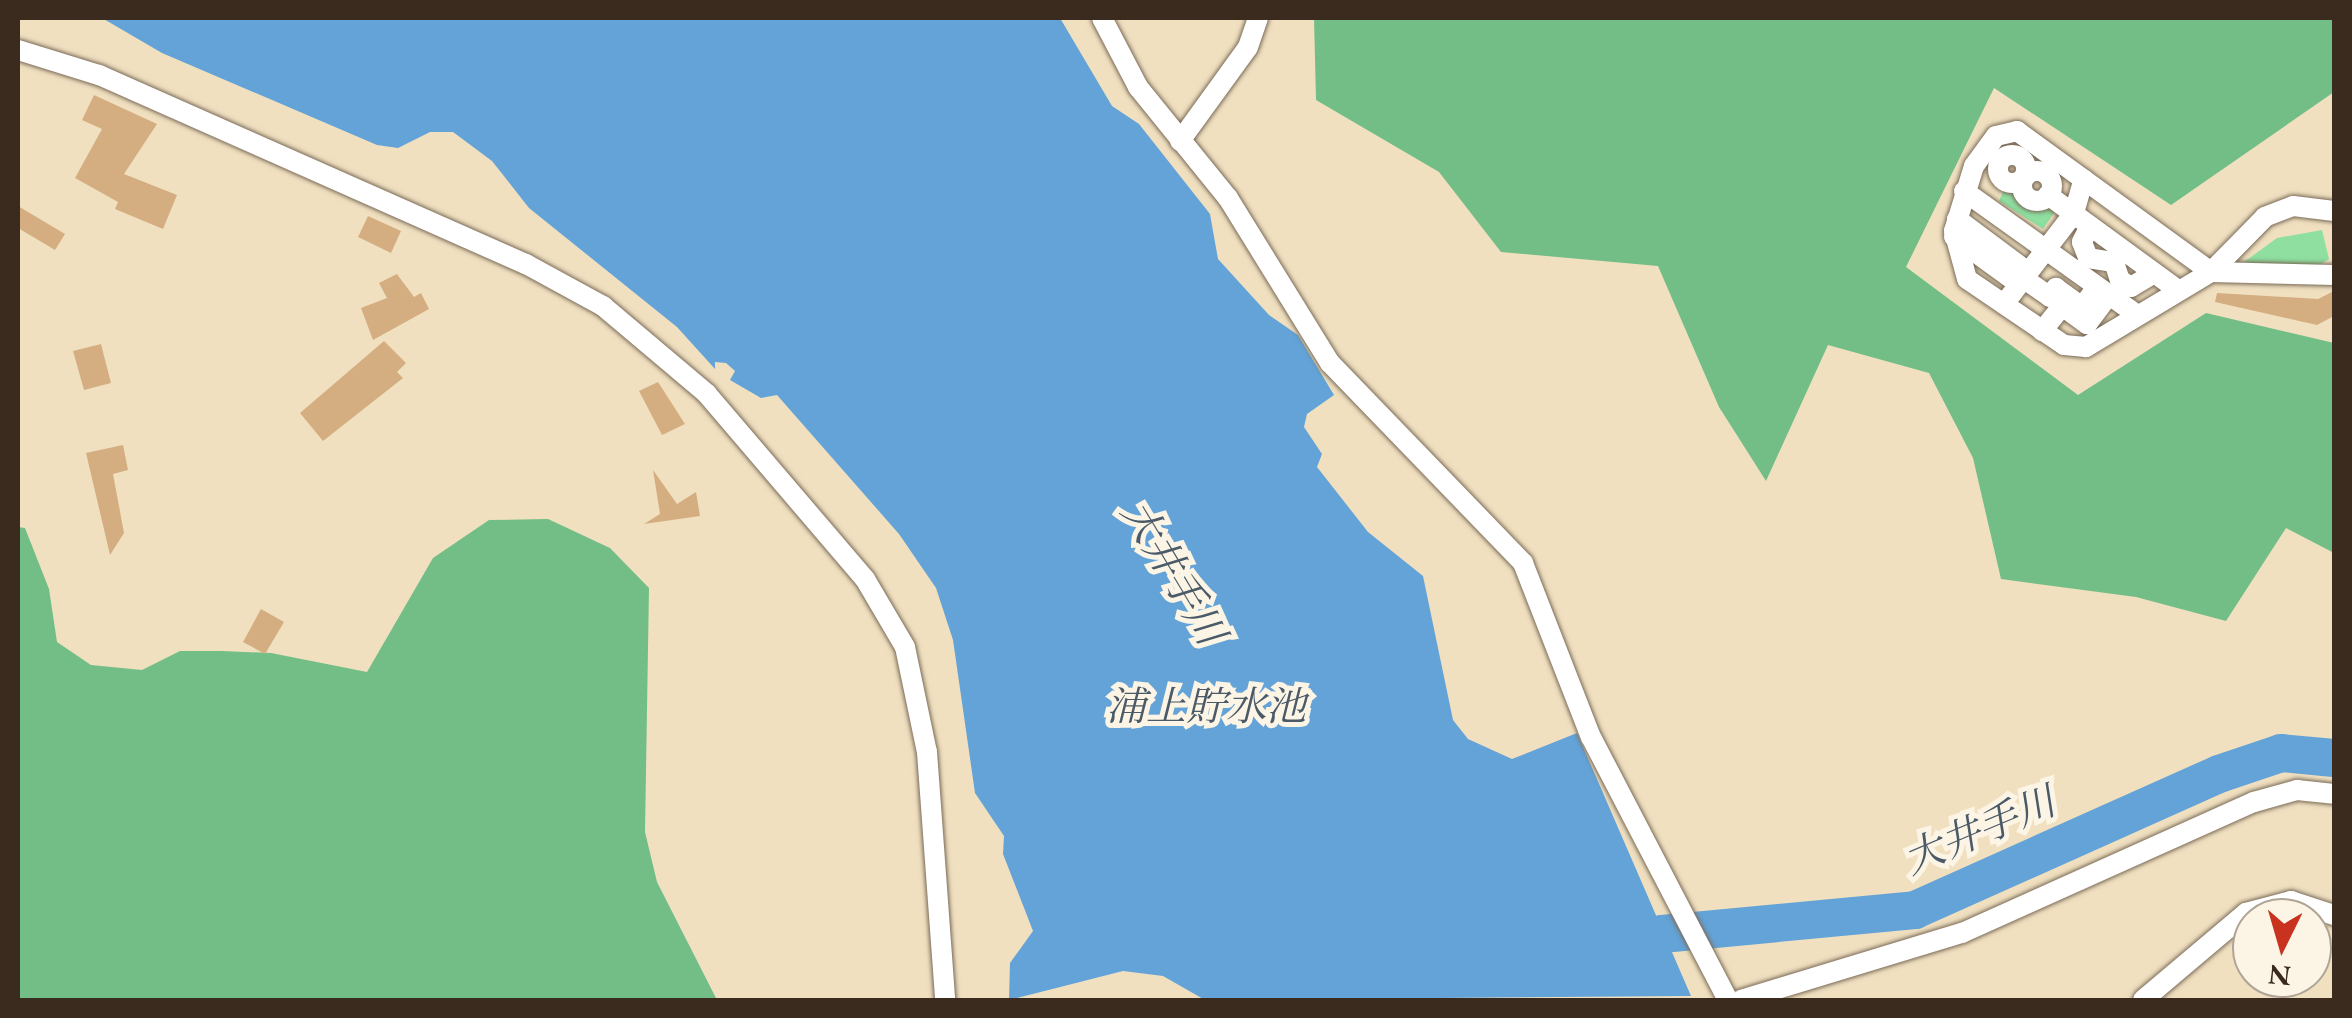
<!DOCTYPE html>
<html>
<head>
<meta charset="utf-8">
<style>
	body { margin:0 }
	#map { position:relative; width:2352px; height:1018px; overflow:hidden; background:#f0e0c0; font-family:"EB Garamond","Noto Serif JP",serif }
	div>[style] { position:absolute }
	.green>* { inset:0; background:#8edfa0 }
	.forest>* { inset:0; background:#72be86 }
	.water>* { inset:0; background:#64a3d7 }
	.river>* { height:38px; margin:-19px; padding:0 19px; transform-origin:19px; border-radius:19px; background:#64a3d7 }
	.building>* { inset:0; background:#d4ae80 }
	.roads { filter:drop-shadow(0 0 2px #7a6a57) drop-shadow(0 0 2px #7a6a57) }
	.minor>* { height:20px; margin:-10px; padding:0 10px; transform-origin:10px; border-radius:10px; background:#fff }
	.minor>.ring { margin:-10px; padding:0; box-sizing:content-box; background:none; border:20px solid #fff; border-radius:50% }
	span { translate:-50% -50%; white-space:nowrap; text-align:center; line-height:1.15; -webkit-text-stroke:10px #fcf5e5; paint-order:stroke }
	.water-label { font-size:40px; color:#4b5a68; font-style:italic }
	.frame { position:absolute; inset:0; border:20px solid #3b2a1e; pointer-events:none }
	.north { position:absolute; left:2232px; top:898px; width:100px; height:100px; box-sizing:border-box; background:#fcf5e5; border:2px solid #afa495; border-radius:50%; rotate:185deg; font-size:28px; font-weight:700; line-height:40px; text-align:center; color:#3b2a1e }
	.north::after { content:''; display:block; margin:auto; width:35px; height:45px; background:#c8321e; clip-path:polygon(50% 0,100% 100%,50% 72%,0 100%) }
</style>
</head>
<body>
<div id="map">
	<div class="green">
		<div style="clip-path:polygon(2005px 187px,2018px 187px,2027px 203px,2047px 201px,2056px 210px,2043px 229px,1999px 201px)"></div>
		<div style="clip-path:polygon(2322px 230px,2329px 259px,2314px 268px,2244px 262px,2277px 238px)"></div>
	</div>
	<div class="forest">
		<div style="clip-path:polygon(1314px 18px,2334px 18px,2334px 92px,2171px 205px,1994px 88px,1906px 267px,2078px 395px,2206px 313px,2334px 343px,2334px 553px,2286px 528px,2226px 621px,2136px 597px,2001px 579px,1973px 458px,1929px 373px,1828px 345px,1766px 481px,1719px 407px,1658px 266px,1501px 252px,1439px 172px,1316px 100px)"></div>
		<div style="clip-path:polygon(548px 519px,610px 548px,649px 588px,645px 832px,657px 882px,717px 1000px,18px 1000px,18px 527px,25px 528px,49px 589px,57px 642px,91px 665px,142px 670px,180px 651px,222px 651px,271px 653px,367px 672px,433px 558px,489px 520px)"></div>
	</div>
	<div class="water">
		<div style="clip-path:polygon(102px 18px,1060px 18px,1112px 106px,1139px 124px,1210px 214px,1218px 259px,1269px 315px,1298px 335px,1334px 395px,1307px 414px,1304px 427px,1322px 454px,1317px 467px,1368px 532px,1423px 576px,1453px 720px,1468px 739px,1512px 759px,1577px 733px,1691px 996px,1205px 1000px,1163px 976px,1123px 971px,1009px 1000px,1010px 963px,1033px 931px,1003px 854px,1004px 836px,975px 793px,953px 640px,936px 588px,899px 534px,777px 395px,761px 398px,730px 380px,735px 371px,726px 363px,715px 362px,715px 369px,677px 327px,529px 208px,492px 161px,453px 132px,430px 132px,398px 148px,377px 145px,162px 53px)"></div>
	</div>
	<div class="river">
		<div style="left:1619px;top:950px;width:46px;rotate:-20.4deg"></div>
		<div style="left:1662px;top:934px;width:254px;rotate:-5.4deg"></div>
		<div style="left:1915px;top:910px;width:333px;rotate:-24.1deg"></div>
		<div style="left:2219px;top:774px;width:65px;rotate:-18.7deg"></div>
		<div style="left:2281px;top:753px;width:53px;rotate:5.4deg"></div>
	</div>
	<div class="building">
		<div style="clip-path:polygon(94px 95px,157px 124px,124px 174px,177px 195px,163px 229px,115px 209px,118px 202px,75px 178px,102px 129px,82px 120px)"></div>
		<div style="clip-path:polygon(18px 206px,65px 234px,55px 250px,18px 228px)"></div>
		<div style="clip-path:polygon(368px 216px,401px 231px,391px 253px,358px 237px)"></div>
		<div style="clip-path:polygon(397px 274px,414px 297px,421px 293px,429px 309px,373px 340px,361px 308px,387px 298px,379px 283px)"></div>
		<div style="clip-path:polygon(2334px 291px,2334px 316px,2317px 325px,2215px 302px,2217px 293px,2318px 299px)"></div>
		<div style="clip-path:polygon(384px 341px,406px 363px,397px 372px,403px 378px,323px 441px,300px 413px)"></div>
		<div style="clip-path:polygon(101px 344px,111px 383px,84px 390px,73px 351px)"></div>
		<div style="clip-path:polygon(658px 382px,685px 424px,662px 435px,639px 391px)"></div>
		<div style="clip-path:polygon(123px 445px,128px 470px,113px 474px,124px 533px,110px 555px,86px 453px)"></div>
		<div style="clip-path:polygon(653px 470px,677px 504px,696px 492px,700px 516px,644px 524px,660px 514px)"></div>
		<div style="clip-path:polygon(261px 609px,284px 622px,265px 654px,243px 642px)"></div>
	</div>
	<div class="roads">
		<div class="minor">
			<div style="left:1102px;top:18px;width:78px;rotate:62.4deg"></div>
			<div style="left:1138px;top:87px;width:143px;rotate:51deg"></div>
			<div style="left:1228px;top:198px;width:194px;rotate:58.3deg"></div>
			<div style="left:1330px;top:363px;width:278px;rotate:46deg"></div>
			<div style="left:1523px;top:563px;width:187px;rotate:68.7deg"></div>
			<div style="left:1591px;top:737px;width:297px;rotate:62.5deg"></div>
			<div style="left:18px;top:50px;width:85px;rotate:17.2deg"></div>
			<div style="left:99px;top:75px;width:467px;rotate:23.9deg"></div>
			<div style="left:526px;top:264px;width:88px;rotate:28.6deg"></div>
			<div style="left:603px;top:306px;width:136px;rotate:40.2deg"></div>
			<div style="left:707px;top:394px;width:243px;rotate:49.5deg"></div>
			<div style="left:865px;top:579px;width:79px;rotate:59.5deg"></div>
			<div style="left:905px;top:647px;width:107px;rotate:78.2deg"></div>
			<div style="left:927px;top:752px;width:249px;rotate:85.8deg"></div>
			<div style="left:1180px;top:141px;width:116px;rotate:-54.1deg"></div>
			<div style="left:1248px;top:47px;width:31px;rotate:-71deg"></div>
			<div class="ring" style="left:1998px;top:155px;width:8px;height:8px"></div>
			<div class="ring" style="left:2022px;top:171px;width:10px;height:10px"></div>
			<div style="left:1964px;top:191px;width:213px;rotate:35.6deg"></div>
			<div style="left:2048px;top:195px;width:162px;rotate:36.2deg"></div>
			<div style="left:2334px;top:211px;width:41px;rotate:-173deg"></div>
			<div style="left:2293px;top:206px;width:30px;rotate:159deg"></div>
			<div style="left:2265px;top:217px;width:77px;rotate:134.5deg"></div>
			<div style="left:2211px;top:272px;width:146px;rotate:149deg"></div>
			<div style="left:2086px;top:347px;width:22px;rotate:-175deg"></div>
			<div style="left:2064px;top:345px;width:117px;rotate:-145.8deg"></div>
			<div style="left:1967px;top:279px;width:50px;rotate:-105.2deg"></div>
			<div style="left:1954px;top:231px;width:68px;rotate:-72.9deg"></div>
			<div style="left:1974px;top:166px;width:37px;rotate:-54deg"></div>
			<div style="left:1996px;top:136px;width:22px;rotate:-13deg"></div>
			<div style="left:2017px;top:131px;width:240px;rotate:36deg"></div>
			<div style="left:2211px;top:272px;width:123px;rotate:1.4deg"></div>
			<div style="left:1957px;top:219px;width:89px;rotate:36.7deg"></div>
			<div style="left:2090px;top:226px;width:18px;rotate:117deg"></div>
			<div style="left:2082px;top:242px;width:17px;rotate:69deg"></div>
			<div style="left:2088px;top:258px;width:26px;rotate:9deg"></div>
			<div style="left:2114px;top:262px;width:19px;rotate:72deg"></div>
			<div style="left:2120px;top:280px;width:13px;rotate:32deg"></div>
			<div style="left:2131px;top:287px;width:27px;rotate:-31deg"></div>
			<div style="left:1954px;top:237px;width:80px;rotate:35.9deg"></div>
			<div style="left:2023px;top:278px;width:33px;rotate:35deg"></div>
			<div style="left:2050px;top:297px;width:11px;rotate:-56deg"></div>
			<div style="left:2056px;top:288px;width:32px;rotate:36deg"></div>
			<div style="left:2082px;top:307px;width:25px;rotate:-53deg"></div>
			<div style="left:2004px;top:304px;width:115px;rotate:-52.4deg"></div>
			<div style="left:2074px;top:213px;width:35px;rotate:-74deg"></div>
			<div style="left:2042px;top:331px;width:32px;rotate:-51deg"></div>
			<div style="left:2062px;top:306px;width:31px;rotate:36deg"></div>
			<div style="left:2087px;top:324px;width:36px;rotate:-53deg"></div>
			<div style="left:1741px;top:1000px;width:231px;rotate:-16.9deg"></div>
			<div style="left:1962px;top:933px;width:320px;rotate:-24.2deg"></div>
			<div style="left:2254px;top:802px;width:45px;rotate:-15.6deg"></div>
			<div style="left:2297px;top:790px;width:37px;rotate:6deg"></div>
			<div style="left:2143px;top:1000px;width:135px;rotate:-40.2deg"></div>
			<div style="left:2246px;top:913px;width:47px;rotate:-14.9deg"></div>
			<div style="left:2291px;top:901px;width:45px;rotate:18deg"></div>
		</div>
	</div>
	<div class="water-label">
		<span style="left:1174px;top:572px;rotate:59deg">大井手川</span>
		<span style="left:1206px;top:706px">浦上貯水池</span>
		<span style="left:1979px;top:830px;rotate:-23deg">大井手川</span>
	</div>
	<div class="frame"></div>
	<div class="north">N</div>
</div>
</body>
</html>
